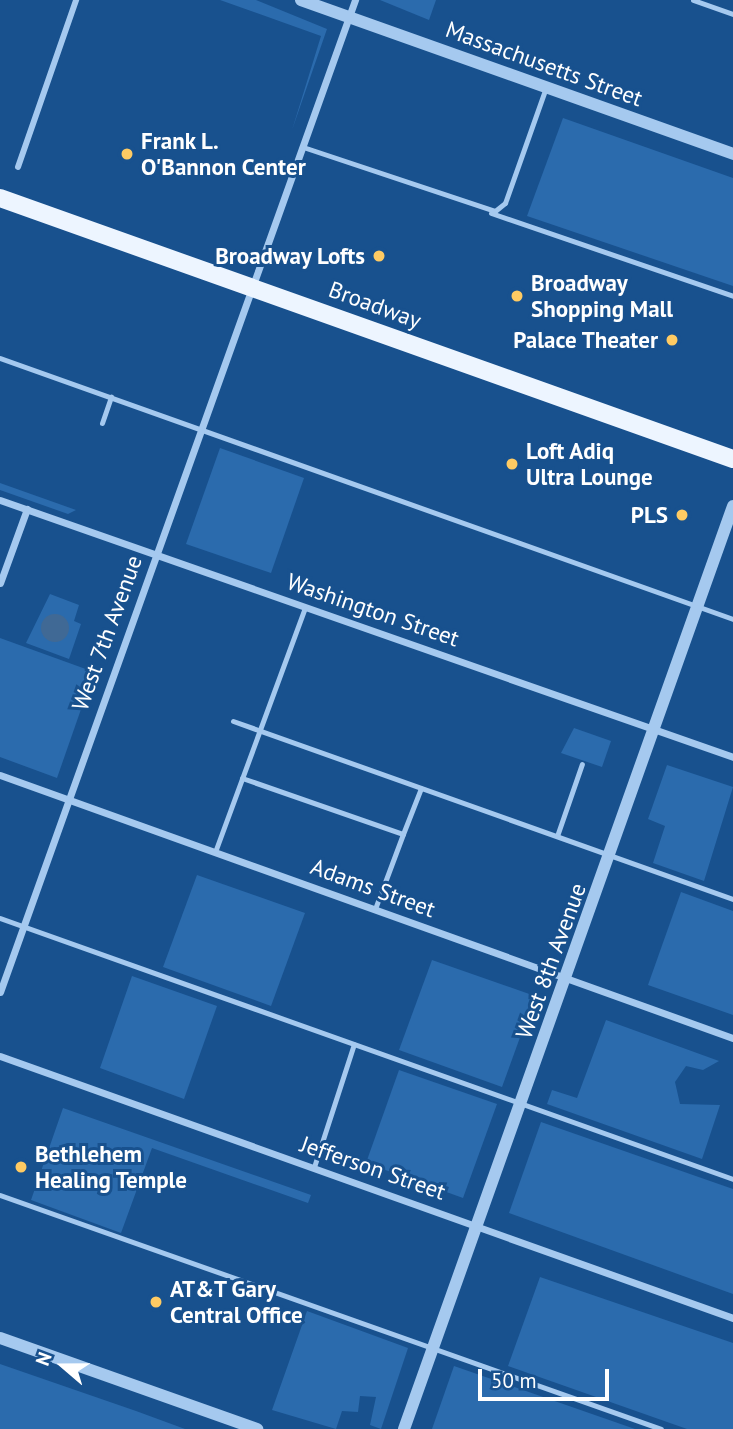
<!DOCTYPE html>
<html>
<head>
<meta charset="utf-8">
<style>
	body { margin:0 }
	#map { position:relative; width:733px; height:1429px; overflow:hidden; background:#18518e; font-family:"PT Sans",sans-serif }
	div>[style] { position:absolute }
	.green>* { inset:0; background:#2b6bad }
	.water>* { inset:0; background:#406995 }
	.round { border-radius:50% }
	.service>* { height:5px; margin:-2.5px; padding:0 2.5px; transform-origin:2.5px; border-radius:2.5px; background:#a5c9ef }
	.pedestrian>* { height:6px; margin:-3px; padding:0 3px; transform-origin:3px; border-radius:3px; background:#a5c9ef }
	.minor>* { height:7px; margin:-3.5px; padding:0 3.5px; transform-origin:3.5px; border-radius:3.5px; background:#a5c9ef }
	.tertiary>* { height:12px; margin:-6px; padding:0 6px; transform-origin:6px; border-radius:6px; background:#a5c9ef }
	.primary>* { height:18px; margin:-9px; padding:0 9px; transform-origin:9px; border-radius:9px; background:#edf5ff }
	.dots>* { width:19px; height:19px; translate:-50% -50%; box-sizing:border-box; border:4px solid #18518e; border-radius:50% }
	span { translate:-50% -50%; white-space:nowrap; text-align:center; line-height:1.15; -webkit-text-stroke:6px #18518e; paint-order:stroke }
	.street-label { font-size:23px; color:#fff }
	.poi-label { font-size:23px; color:#fff; font-weight:700 }
	.left { translate:0 -50%; text-align:left }
	.right { translate:-100% -50%; text-align:right }
	.north { position:absolute; left:28px; top:1331px; width:70px; height:70px; -webkit-text-stroke:5px #18518e; paint-order:stroke; rotate:290deg; font-size:19px; font-weight:700; line-height:28px; text-align:center; color:#fff }
	.north::after { content:''; display:block; margin:auto; width:24px; height:32px; background:#fff; clip-path:polygon(50% 0,100% 100%,50% 72%,0 100%) }
	.scale { position:absolute; left:478px; top:1369px; width:131px; height:32px; box-sizing:border-box; border:4px solid #fff; border-top:0; padding-left:9px; font-size:21px; line-height:24px; white-space:nowrap; color:#fff; -webkit-text-stroke:5px #18518e; paint-order:stroke }
</style>
</head>
<body>
<div id="map">
	<div class="green">
		<div style="clip-path:polygon(220px 0,256px 0,327px 29px,292px 130px,321px 36px)"></div>
		<div style="clip-path:polygon(380px 0,436px 0,429px 20px)"></div>
		<div style="clip-path:polygon(563px 118px,733px 178px,733px 286px,527px 216px)"></div>
		<div style="clip-path:polygon(220px 448px,304px 478px,271px 573px,186px 544px)"></div>
		<div style="clip-path:polygon(0 483px,76px 510px,68px 514px,0 490px)"></div>
		<div style="clip-path:polygon(50px 594px,79px 605px,74px 621px,81px 624px,69px 659px,26px 643px)"></div>
		<div style="clip-path:polygon(0 638px,94px 672px,57px 778px,0 757px)"></div>
		<div style="clip-path:polygon(574px 728px,611px 741px,602px 767px,561px 753px)"></div>
		<div style="clip-path:polygon(667px 765px,733px 787px,704px 881px,653px 863px,665px 826px,648px 819px)"></div>
		<div style="clip-path:polygon(197px 875px,305px 913px,271px 1006px,163px 967px)"></div>
		<div style="clip-path:polygon(681px 892px,733px 911px,733px 1015px,648px 985px)"></div>
		<div style="clip-path:polygon(432px 960px,535px 996px,502px 1087px,399px 1050px)"></div>
		<div style="clip-path:polygon(132px 976px,217px 1006px,184px 1099px,100px 1068px)"></div>
		<div style="clip-path:polygon(606px 1020px,719px 1061px,703px 1070px,686px 1066px,675px 1082px,680px 1104px,720px 1105px,702px 1159px,547px 1104px,552px 1090px,577px 1098px)"></div>
		<div style="clip-path:polygon(399px 1070px,497px 1104px,463px 1198px,366px 1163px)"></div>
		<div style="clip-path:polygon(63px 1108px,311px 1195px,308px 1203px,152px 1148px,121px 1233px,31px 1200px)"></div>
		<div style="clip-path:polygon(541px 1122px,733px 1189px,733px 1294px,509px 1213px)"></div>
		<div style="clip-path:polygon(540px 1277px,733px 1343px,733px 1429px,687px 1429px,508px 1366px)"></div>
		<div style="clip-path:polygon(307px 1311px,408px 1348px,381px 1429px,370px 1425px,376px 1397px,360px 1396px,358px 1412px,342px 1411px,336px 1429px,272px 1410px)"></div>
		<div style="clip-path:polygon(0 1364px,136px 1411px,185px 1429px,0 1429px)"></div>
		<div style="clip-path:polygon(454px 1366px,635px 1429px,432px 1429px)"></div>
	</div>
	<div class="water">
		<div class="round" style="left:41px;top:614px;width:28px;height:28px"></div>
	</div>
	<div class="service">
		<div style="left:693px;top:0;width:42px;rotate:19.3deg"></div>
		<div style="left:303px;top:147px;width:202px;rotate:18.4deg"></div>
		<div style="left:495px;top:211px;width:13px;rotate:-39deg"></div>
		<div style="left:505px;top:203px;width:123px;rotate:-70.5deg"></div>
		<div style="left:491px;top:213px;width:256px;rotate:18.9deg"></div>
		<div style="left:0;top:358px;width:778px;rotate:19.6deg"></div>
		<div style="left:102px;top:423px;width:28px;rotate:-71deg"></div>
		<div style="left:233px;top:721px;width:531px;rotate:19.6deg"></div>
		<div style="left:242px;top:778px;width:170px;rotate:19.2deg"></div>
		<div style="left:403px;top:834px;width:80px;rotate:110.5deg"></div>
		<div style="left:403px;top:834px;width:49px;rotate:-68.6deg"></div>
		<div style="left:557px;top:836px;width:76px;rotate:-70.9deg"></div>
		<div style="left:215px;top:852px;width:261px;rotate:-69.8deg"></div>
		<div style="left:0;top:918px;width:778px;rotate:19.6deg"></div>
		<div style="left:314px;top:1167px;width:129px;rotate:-72deg"></div>
		<div style="left:0;top:1195px;width:701px;rotate:19.49deg"></div>
	</div>
	<div class="pedestrian">
		<div style="left:18px;top:167px;width:177px;rotate:-70.8deg"></div>
	</div>
	<div class="minor">
		<div style="left:0;top:500px;width:777px;rotate:19.32deg"></div>
		<div style="left:0;top:583px;width:79px;rotate:-70deg"></div>
		<div style="left:0;top:775px;width:779px;rotate:19.74deg"></div>
		<div style="left:0;top:992px;width:1054px;rotate:-70.31deg"></div>
		<div style="left:0;top:1056px;width:778px;rotate:19.67deg"></div>
	</div>
	<div class="tertiary">
		<div style="left:301px;top:0;width:459px;rotate:19.6deg"></div>
		<div style="left:0;top:1338px;width:273px;rotate:19.5deg"></div>
		<div style="left:404px;top:1429px;width:980px;rotate:-70.38deg"></div>
	</div>
	<div class="primary">
		<div style="left:0;top:198px;width:778px;rotate:19.6deg"></div>
	</div>
	<div class="dots">
		<div style="left:127px;top:154px;background:#ffcb63"></div>
		<div style="left:379px;top:256px;background:#ffcb63"></div>
		<div style="left:517px;top:296px;background:#ffcb63"></div>
		<div style="left:672px;top:340px;background:#ffcb63"></div>
		<div style="left:512px;top:464px;background:#ffcb63"></div>
		<div style="left:682px;top:515px;background:#ffcb63"></div>
		<div style="left:21px;top:1167px;background:#ffcb63"></div>
		<div style="left:156px;top:1302px;background:#ffcb63"></div>
	</div>
	<div class="street-label">
		<span style="left:544px;top:64px;rotate:20deg">Massachusetts Street</span>
		<span style="left:375px;top:305px;rotate:20deg">Broadway</span>
		<span style="left:373px;top:610px;rotate:19deg">Washington Street</span>
		<span style="left:107px;top:633px;rotate:-70deg">West 7th Avenue</span>
		<span style="left:373px;top:888px;rotate:20deg">Adams Street</span>
		<span style="left:551px;top:961px;rotate:-70deg">West 8th Avenue</span>
		<span style="left:373px;top:1168px;rotate:19deg">Jefferson Street</span>
	</div>
	<div class="poi-label">
		<span class="left" style="left:141px;top:154px">Frank L.<br>O'Bannon Center</span>
		<span class="right" style="left:365px;top:256px">Broadway Lofts</span>
		<span class="left" style="left:531px;top:296px">Broadway<br>Shopping Mall</span>
		<span class="right" style="left:658px;top:340px">Palace Theater</span>
		<span class="left" style="left:526px;top:464px">Loft Adiq<br>Ultra Lounge</span>
		<span class="right" style="left:668px;top:515px">PLS</span>
		<span class="left" style="left:35px;top:1167px">Bethlehem<br>Healing Temple</span>
		<span class="left" style="left:170px;top:1302px">AT&amp;T Gary<br>Central Office</span>
	</div>
	<div class="north">N</div>
	<div class="scale">50 m</div>
</div>
</body>
</html>
